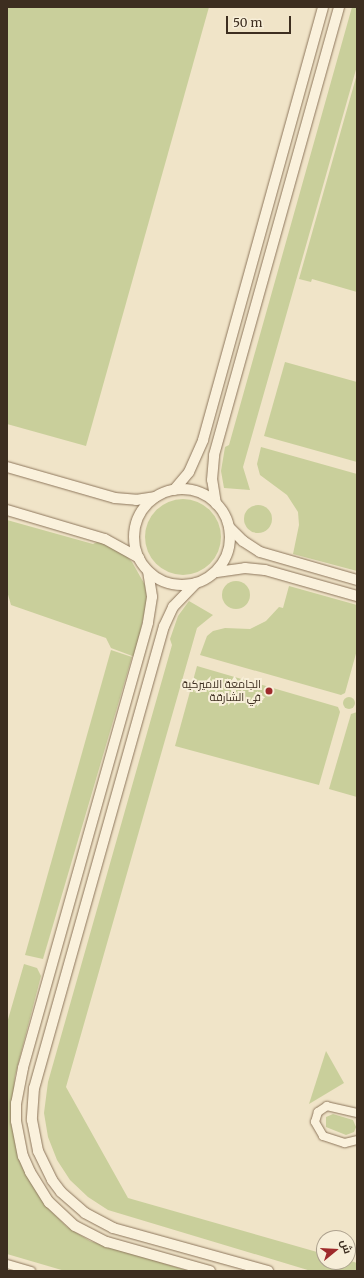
<!DOCTYPE html>
<html>
<head>
<meta charset="utf-8">
<style>
	body { margin:0 }
	#map { position:relative; width:364px; height:1278px; overflow:hidden; background:#f0e4c8; font-family:Merriweather,Cairo,serif }
	div>[style] { position:absolute }
	.green>* { inset:0; background:#c9cf9b }
	.round { border-radius:50% }
	.roads { filter:drop-shadow(0 0 1px #8d765c) drop-shadow(0 0 1px #8d765c) }
	.minor>* { height:8px; margin:-4px; padding:0 4px; transform-origin:4px; border-radius:4px; background:#faf1dc }
	.tertiary>* { height:10px; margin:-5px; padding:0 5px; transform-origin:5px; border-radius:5px; background:#faf1dc }
	.tertiary>.ring { margin:-5px; padding:0; box-sizing:content-box; background:none; border:10px solid #faf1dc; border-radius:50% }
	.dots>* { width:11px; height:11px; translate:-50% -50%; box-sizing:border-box; border:2px solid #f7eed8; border-radius:50% }
	span { translate:-50% -50%; white-space:nowrap; text-align:center; line-height:1.15; -webkit-text-stroke:4px #f7eed8; paint-order:stroke }
	.poi-label { font-size:11px; color:#3d2e20 }
	.right { translate:-100% -50%; text-align:right }
	.frame { position:absolute; inset:0; border:8px solid #3d2e20; pointer-events:none }
	.north { position:absolute; left:316px; top:1230px; width:40px; height:40px; box-sizing:border-box; background:#f7eed8; border:1px solid #ada18e; border-radius:50%; rotate:72deg; font-size:11px; font-weight:700; line-height:16px; text-align:center; color:#3d2e20 }
	.north::after { content:''; display:block; margin:auto; width:14px; height:18px; background:#9e2a2b; clip-path:polygon(50% 0,100% 100%,50% 72%,0 100%) }
	.scale { position:absolute; left:226px; top:16px; width:65px; height:18px; box-sizing:border-box; border:2px solid #3d2e20; border-top:0; padding-left:5px; font-size:12px; line-height:14px; white-space:nowrap; color:#3d2e20; -webkit-text-stroke:3px #f7eed8; paint-order:stroke }
</style>
</head>
<body>
<div id="map">
	<div class="green">
		<div style="clip-path:polygon(7px 7px,209px 7px,86px 446px,7px 424px)"></div>
		<div style="clip-path:polygon(352px 7px,357px 7px,357px 66px,243px 467px,250px 490px,224px 488px,221px 471px,225px 447px,229px 445px)"></div>
		<div style="clip-path:polygon(357px 74px,357px 292px,312px 279px,311px 282px,299px 279px)"></div>
		<div style="clip-path:polygon(285px 362px,357px 382px,357px 462px,264px 436px)"></div>
		<div style="clip-path:polygon(261px 447px,357px 474px,357px 571px,293px 554px,299px 525px,298px 512px,287px 495px,260px 475px,257px 464px)"></div>
		<div class="round" style="left:145px;top:499px;width:76px;height:76px"></div>
		<div class="round" style="left:244px;top:505px;width:28px;height:28px"></div>
		<div style="clip-path:polygon(7px 520px,93px 544px,99px 541px,123px 552px,132px 562px,145px 585px,147px 600px,135px 657px,111px 648px,106px 638px,11px 605px,7px 591px)"></div>
		<div class="round" style="left:222px;top:581px;width:28px;height:28px"></div>
		<div style="clip-path:polygon(289px 586px,357px 605px,357px 650px,345px 693px,341px 695px,200px 655px,207px 636px,213px 631px,225px 628px,250px 629px,266px 621px,279px 607px,283px 608px)"></div>
		<div style="clip-path:polygon(189px 601px,213px 615px,197px 628px,66px 1087px,128px 1198px,324px 1254px,324px 1262px,348px 1260px,357px 1263px,357px 1271px,311px 1271px,108px 1210px,88px 1197px,70px 1180px,57px 1160px,48px 1137px,44px 1113px,48px 1082px,172px 645px,170px 639px,178px 616px)"></div>
		<div style="clip-path:polygon(111px 650px,132px 657px,43px 959px,25px 955px)"></div>
		<div style="clip-path:polygon(197px 666px,338px 707px,340px 712px,319px 785px,175px 746px)"></div>
		<div class="round" style="left:343px;top:697px;width:12px;height:12px"></div>
		<div style="clip-path:polygon(357px 712px,357px 797px,329px 789px,351px 714px)"></div>
		<div style="clip-path:polygon(24px 964px,37px 968px,41px 976px,15px 1076px,12px 1111px,46px 1206px,67px 1227px,90px 1241px,189px 1271px,65px 1271px,7px 1254px,7px 1023px)"></div>
		<div style="clip-path:polygon(326px 1051px,344px 1083px,309px 1104px)"></div>
		<div style="clip-path:polygon(333px 1114px,353px 1120px,356px 1127px,354px 1132px,346px 1135px,326px 1127px,326px 1117px)"></div>
	</div>
	<div class="roads">
		<div class="minor">
			<div style="left:357px;top:1113px;width:31px;rotate:-167deg"></div>
			<div style="left:327px;top:1106px;width:11px;rotate:146deg"></div>
			<div style="left:318px;top:1112px;width:10px;rotate:107deg"></div>
			<div style="left:315px;top:1122px;width:16px;rotate:60deg"></div>
			<div style="left:323px;top:1136px;width:23px;rotate:18deg"></div>
			<div style="left:345px;top:1143px;width:12px;rotate:-14deg"></div>
			<div style="left:7px;top:1264px;width:25px;rotate:16deg"></div>
		</div>
		<div class="tertiary">
			<div style="left:7px;top:467px;width:112px;rotate:16deg"></div>
			<div style="left:115px;top:498px;width:21px;rotate:5deg"></div>
			<div style="left:136px;top:500px;width:20px;rotate:-9deg"></div>
			<div class="ring" style="left:134px;top:489px;width:86px;height:86px"></div>
			<div style="left:174px;top:490px;width:23px;rotate:-50deg"></div>
			<div style="left:189px;top:472px;width:35px;rotate:-66deg"></div>
			<div style="left:203px;top:440px;width:449px;rotate:-74.5deg"></div>
			<div style="left:216px;top:504px;width:24px;rotate:-99deg"></div>
			<div style="left:212px;top:480px;width:25px;rotate:-85deg"></div>
			<div style="left:214px;top:455px;width:465px;rotate:-74.4deg"></div>
			<div style="left:7px;top:510px;width:102px;rotate:16.5deg"></div>
			<div style="left:105px;top:539px;width:39px;rotate:29deg"></div>
			<div style="left:229px;top:527px;width:20px;rotate:45deg"></div>
			<div style="left:243px;top:541px;width:20px;rotate:33deg"></div>
			<div style="left:260px;top:552px;width:101px;rotate:16.1deg"></div>
			<div style="left:148px;top:571px;width:26px;rotate:81deg"></div>
			<div style="left:152px;top:597px;width:26px;rotate:99deg"></div>
			<div style="left:148px;top:623px;width:462px;rotate:105.7deg"></div>
			<div style="left:23px;top:1068px;width:36px;rotate:101deg"></div>
			<div style="left:16px;top:1103px;width:18px;rotate:90deg"></div>
			<div style="left:16px;top:1121px;width:36px;rotate:79deg"></div>
			<div style="left:23px;top:1156px;width:17px;rotate:66deg"></div>
			<div style="left:30px;top:1172px;width:36px;rotate:58deg"></div>
			<div style="left:49px;top:1202px;width:35px;rotate:43deg"></div>
			<div style="left:75px;top:1226px;width:36px;rotate:27deg"></div>
			<div style="left:107px;top:1242px;width:107px;rotate:15.7deg"></div>
			<div style="left:217px;top:572px;width:28px;rotate:-8deg"></div>
			<div style="left:245px;top:568px;width:20px;rotate:6deg"></div>
			<div style="left:265px;top:570px;width:96px;rotate:15.8deg"></div>
			<div style="left:196px;top:583px;width:33px;rotate:134deg"></div>
			<div style="left:173px;top:607px;width:21px;rotate:115deg"></div>
			<div style="left:164px;top:626px;width:480px;rotate:105.7deg"></div>
			<div style="left:34px;top:1088px;width:32px;rotate:94deg"></div>
			<div style="left:32px;top:1120px;width:32px;rotate:79deg"></div>
			<div style="left:38px;top:1151px;width:32px;rotate:64deg"></div>
			<div style="left:52px;top:1180px;width:15px;rotate:53deg"></div>
			<div style="left:61px;top:1192px;width:32px;rotate:41deg"></div>
			<div style="left:85px;top:1213px;width:32px;rotate:28deg"></div>
			<div style="left:113px;top:1228px;width:161px;rotate:15.5deg"></div>
		</div>
	</div>
	<div class="dots">
		<div style="left:269px;top:691px;background:#9e2a2b"></div>
	</div>
	<div class="poi-label">
		<span class="right" style="left:261px;top:691px">الجامعة الاميركية<br>في الشارقة</span>
	</div>
	<div class="frame"></div>
	<div class="north">ش</div>
	<div class="scale">50 m</div>
</div>
</body>
</html>
